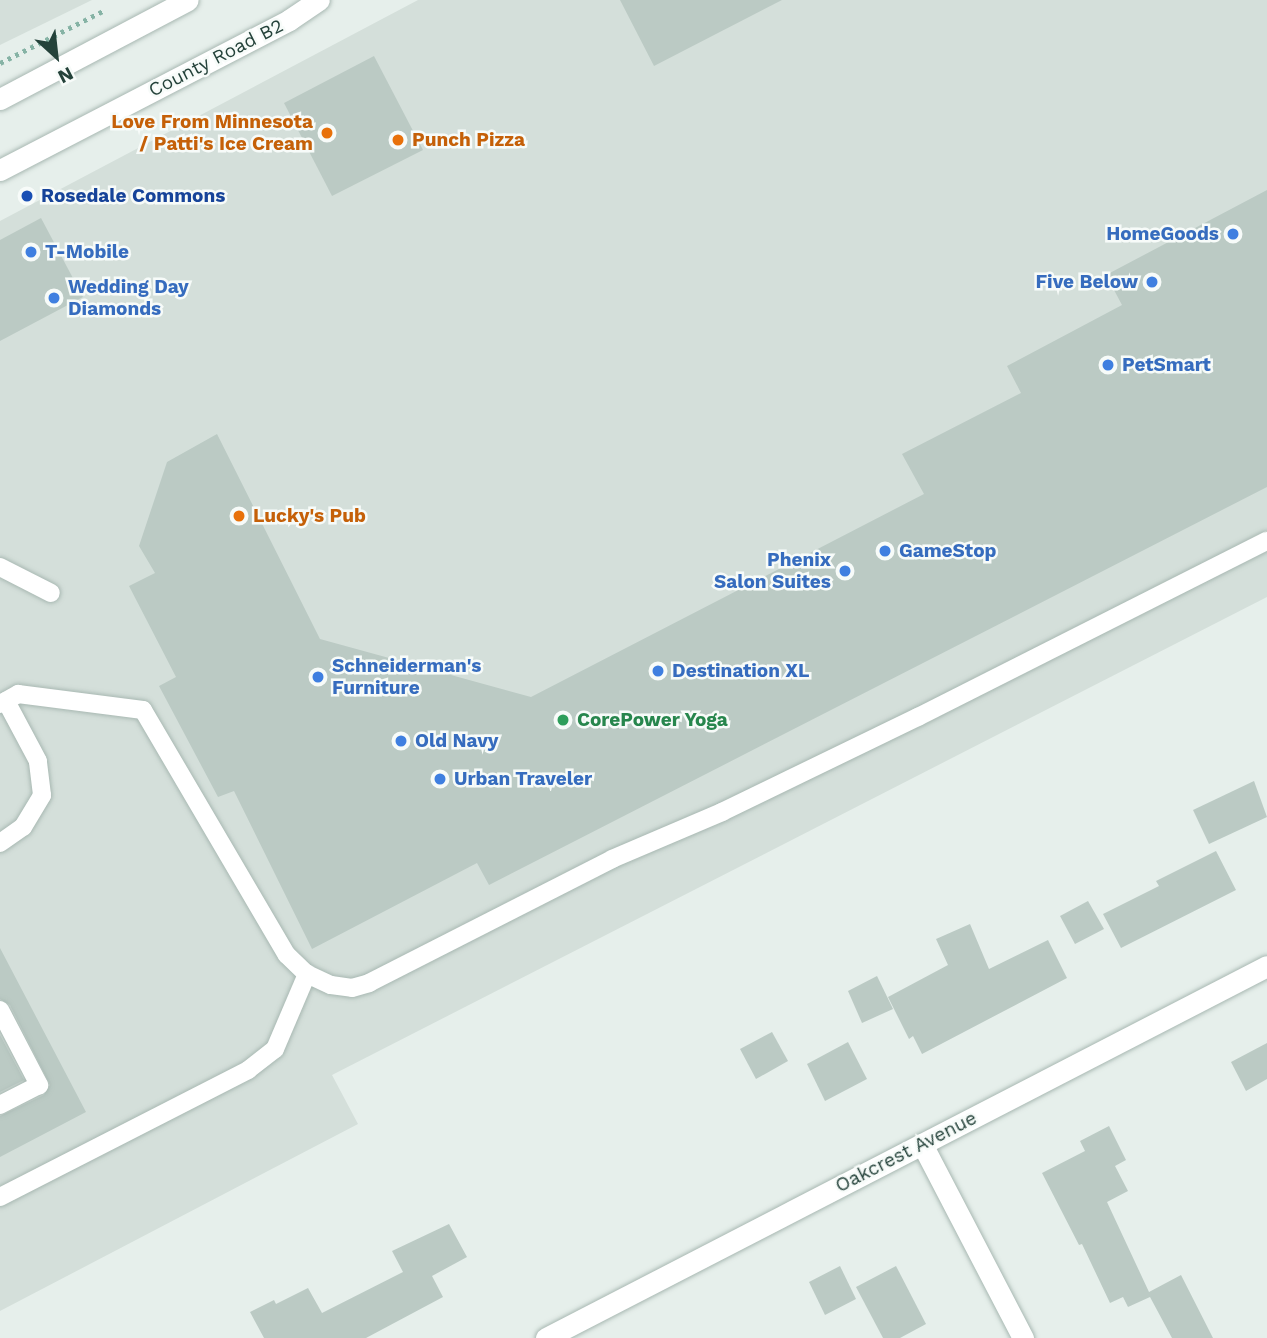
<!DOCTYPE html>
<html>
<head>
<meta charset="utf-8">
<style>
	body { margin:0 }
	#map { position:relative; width:1267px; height:1338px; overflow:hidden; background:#e6efeb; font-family:"Work Sans",sans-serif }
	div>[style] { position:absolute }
	.built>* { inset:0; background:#d4dfda }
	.building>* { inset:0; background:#bbcac4 }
	.path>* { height:4.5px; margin-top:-2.25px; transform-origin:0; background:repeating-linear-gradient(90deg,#86b3a5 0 3.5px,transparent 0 8.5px) }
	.roads { filter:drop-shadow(0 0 2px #a8b8b2) drop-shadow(0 0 2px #a8b8b2) }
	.service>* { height:18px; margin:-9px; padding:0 9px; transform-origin:9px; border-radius:9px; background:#fff }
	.minor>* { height:21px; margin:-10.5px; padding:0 10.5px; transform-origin:10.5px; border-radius:10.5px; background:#fff }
	.tertiary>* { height:21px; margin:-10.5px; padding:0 10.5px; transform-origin:10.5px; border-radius:10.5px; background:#fff }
	.dots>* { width:19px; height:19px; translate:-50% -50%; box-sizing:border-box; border:4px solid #f7fbf9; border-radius:50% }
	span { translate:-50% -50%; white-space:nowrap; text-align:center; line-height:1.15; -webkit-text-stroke:5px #f7fbf9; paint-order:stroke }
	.street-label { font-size:19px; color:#24423a }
	.food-label { font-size:19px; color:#c56008; font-weight:700 }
	.right { translate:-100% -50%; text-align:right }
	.left { translate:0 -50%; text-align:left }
	.transit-label { font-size:19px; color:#164399; font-weight:700 }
	.shop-label { font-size:19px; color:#366cbe; font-weight:700 }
	.leisure-label { font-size:19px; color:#27864d; font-weight:700 }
	.north { position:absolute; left:21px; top:21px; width:70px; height:70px; -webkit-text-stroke:5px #f7fbf9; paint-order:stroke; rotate:153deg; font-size:19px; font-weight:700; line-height:28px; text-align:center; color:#24423a }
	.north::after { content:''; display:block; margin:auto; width:24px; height:32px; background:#24423a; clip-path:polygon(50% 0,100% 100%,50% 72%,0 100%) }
</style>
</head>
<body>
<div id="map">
	<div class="built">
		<div style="clip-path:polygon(0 0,92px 0,0 45px)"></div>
		<div style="clip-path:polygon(418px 0,1267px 0,1267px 597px,332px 1075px,358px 1124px,0 1311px,0 221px)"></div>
	</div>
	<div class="building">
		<div style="clip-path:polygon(620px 0,782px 0,654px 66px)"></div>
		<div style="clip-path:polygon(374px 56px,423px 150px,332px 196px,284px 103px)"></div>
		<div style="clip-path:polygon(1267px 190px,1267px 487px,489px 885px,477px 863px,312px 949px,234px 791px,218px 797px,159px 686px,176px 677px,129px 586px,155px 573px,139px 546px,167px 462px,217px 434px,320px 639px,531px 697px,924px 494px,902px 454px,1021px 393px,1007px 366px,1122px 305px,1106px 275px)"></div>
		<div style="clip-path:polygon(41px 218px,83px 297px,0 341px,0 240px)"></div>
		<div style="clip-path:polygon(1254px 781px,1267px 817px,1209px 844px,1193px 810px)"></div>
		<div style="clip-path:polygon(1216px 851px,1236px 890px,1121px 948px,1103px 914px,1159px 886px,1156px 881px)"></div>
		<div style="clip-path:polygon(1088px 901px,1104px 929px,1075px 944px,1060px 916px)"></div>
		<div style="clip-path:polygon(970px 924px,989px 969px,1048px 940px,1067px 978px,922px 1054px,913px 1036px,909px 1039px,888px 997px,948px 965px,936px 939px)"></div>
		<div style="clip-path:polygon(0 948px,86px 1112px,0 1157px,0 1116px,44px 1095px,50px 1085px,10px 1005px,0 999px)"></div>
		<div style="clip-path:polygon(877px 976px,893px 1009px,862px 1023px,848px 991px)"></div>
		<div style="clip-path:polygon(772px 1032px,788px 1061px,756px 1079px,740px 1049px)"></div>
		<div style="clip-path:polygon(0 1035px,24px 1080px,0 1092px)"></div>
		<div style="clip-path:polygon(848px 1042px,867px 1079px,825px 1101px,807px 1064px)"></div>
		<div style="clip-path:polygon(1267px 1043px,1267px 1079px,1246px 1091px,1231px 1062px)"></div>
		<div style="clip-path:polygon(1109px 1126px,1126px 1160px,1115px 1166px,1128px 1191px,1107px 1202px,1149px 1292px,1181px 1275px,1213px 1338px,1172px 1338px,1150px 1297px,1128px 1307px,1123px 1297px,1110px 1303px,1082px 1244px,1079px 1245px,1042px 1173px,1085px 1151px,1080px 1141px)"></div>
		<div style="clip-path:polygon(449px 1224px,467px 1257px,432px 1276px,443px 1297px,366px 1338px,264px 1338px,250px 1312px,274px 1300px,276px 1304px,308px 1288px,322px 1313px,403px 1272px,392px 1251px)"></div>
		<div style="clip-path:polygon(840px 1266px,856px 1299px,825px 1315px,809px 1282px)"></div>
		<div style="clip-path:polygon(896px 1266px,926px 1324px,900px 1338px,883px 1338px,856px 1287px)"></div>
	</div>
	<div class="path">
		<div style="left:0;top:63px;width:115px;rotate:-26.8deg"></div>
	</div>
	<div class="roads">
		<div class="service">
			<div style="left:0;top:567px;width:57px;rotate:27deg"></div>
			<div style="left:0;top:704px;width:21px;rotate:-29deg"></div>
			<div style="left:18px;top:694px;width:126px;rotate:7.3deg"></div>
			<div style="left:143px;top:710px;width:284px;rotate:59.6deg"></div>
			<div style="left:287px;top:955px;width:28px;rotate:44deg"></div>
			<div style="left:307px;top:974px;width:26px;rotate:25deg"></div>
			<div style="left:331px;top:985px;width:21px;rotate:8deg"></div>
			<div style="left:352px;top:988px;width:18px;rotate:-16deg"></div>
			<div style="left:369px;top:983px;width:273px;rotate:-27deg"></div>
			<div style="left:612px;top:859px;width:120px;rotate:-23.1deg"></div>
			<div style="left:722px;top:812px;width:218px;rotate:-25.9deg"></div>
			<div style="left:918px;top:717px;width:391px;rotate:-26.8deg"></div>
			<div style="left:0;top:843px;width:28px;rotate:-35deg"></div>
			<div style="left:23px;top:827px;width:37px;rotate:-59deg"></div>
			<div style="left:42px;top:795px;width:34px;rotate:-97deg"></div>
			<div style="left:38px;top:761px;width:68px;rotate:-118.1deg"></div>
			<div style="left:0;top:1010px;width:85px;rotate:62.5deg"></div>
			<div style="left:39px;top:1085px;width:44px;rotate:152.9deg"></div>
			<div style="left:0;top:1197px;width:279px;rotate:-27.1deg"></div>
			<div style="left:248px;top:1070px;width:34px;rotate:-38deg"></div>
			<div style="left:275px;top:1049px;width:82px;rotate:-66.9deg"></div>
		</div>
		<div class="minor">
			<div style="left:922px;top:1144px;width:219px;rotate:62.5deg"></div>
		</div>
		<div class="tertiary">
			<div style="left:0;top:99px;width:212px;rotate:-27.8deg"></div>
			<div style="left:0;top:170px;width:326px;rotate:-27.4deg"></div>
			<div style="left:289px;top:20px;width:36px;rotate:-34deg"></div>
			<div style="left:546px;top:1338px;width:811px;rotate:-27.29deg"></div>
		</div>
	</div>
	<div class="dots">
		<div style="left:327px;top:133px;background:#e8710a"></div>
		<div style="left:398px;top:140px;background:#e8710a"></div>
		<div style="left:27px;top:196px;background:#1a4fb4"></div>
		<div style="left:1233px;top:234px;background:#3f7fe0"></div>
		<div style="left:31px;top:252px;background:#3f7fe0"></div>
		<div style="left:1152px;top:282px;background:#3f7fe0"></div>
		<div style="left:54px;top:298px;background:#3f7fe0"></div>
		<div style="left:1108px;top:365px;background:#3f7fe0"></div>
		<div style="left:239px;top:516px;background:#e8710a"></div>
		<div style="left:885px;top:551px;background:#3f7fe0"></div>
		<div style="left:845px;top:571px;background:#3f7fe0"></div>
		<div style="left:658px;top:671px;background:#3f7fe0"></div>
		<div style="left:318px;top:677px;background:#3f7fe0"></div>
		<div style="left:563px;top:720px;background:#2e9e5b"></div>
		<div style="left:401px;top:741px;background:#3f7fe0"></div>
		<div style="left:440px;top:779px;background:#3f7fe0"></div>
	</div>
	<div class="street-label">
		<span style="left:216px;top:58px;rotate:-27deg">County Road B2</span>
		<span style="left:906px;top:1152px;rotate:-27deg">Oakcrest Avenue</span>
	</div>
	<div class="food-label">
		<span class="right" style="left:313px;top:133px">Love From Minnesota<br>/ Patti's Ice Cream</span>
		<span class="left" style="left:412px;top:140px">Punch Pizza</span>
		<span class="left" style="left:253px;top:516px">Lucky's Pub</span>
	</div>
	<div class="transit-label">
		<span class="left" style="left:41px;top:196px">Rosedale Commons</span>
	</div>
	<div class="shop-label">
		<span class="right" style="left:1219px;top:234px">HomeGoods</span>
		<span class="left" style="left:45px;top:252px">T-Mobile</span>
		<span class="right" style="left:1138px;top:282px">Five Below</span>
		<span class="left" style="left:68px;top:298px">Wedding Day<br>Diamonds</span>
		<span class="left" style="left:1122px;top:365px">PetSmart</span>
		<span class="left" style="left:899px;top:551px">GameStop</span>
		<span class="right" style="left:831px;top:571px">Phenix<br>Salon Suites</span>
		<span class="left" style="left:332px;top:677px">Schneiderman's<br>Furniture</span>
		<span class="left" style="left:672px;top:671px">Destination XL</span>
		<span class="left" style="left:415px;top:741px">Old Navy</span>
		<span class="left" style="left:454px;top:779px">Urban Traveler</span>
	</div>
	<div class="leisure-label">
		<span class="left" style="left:577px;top:720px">CorePower Yoga</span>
	</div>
	<div class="north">N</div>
</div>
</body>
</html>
